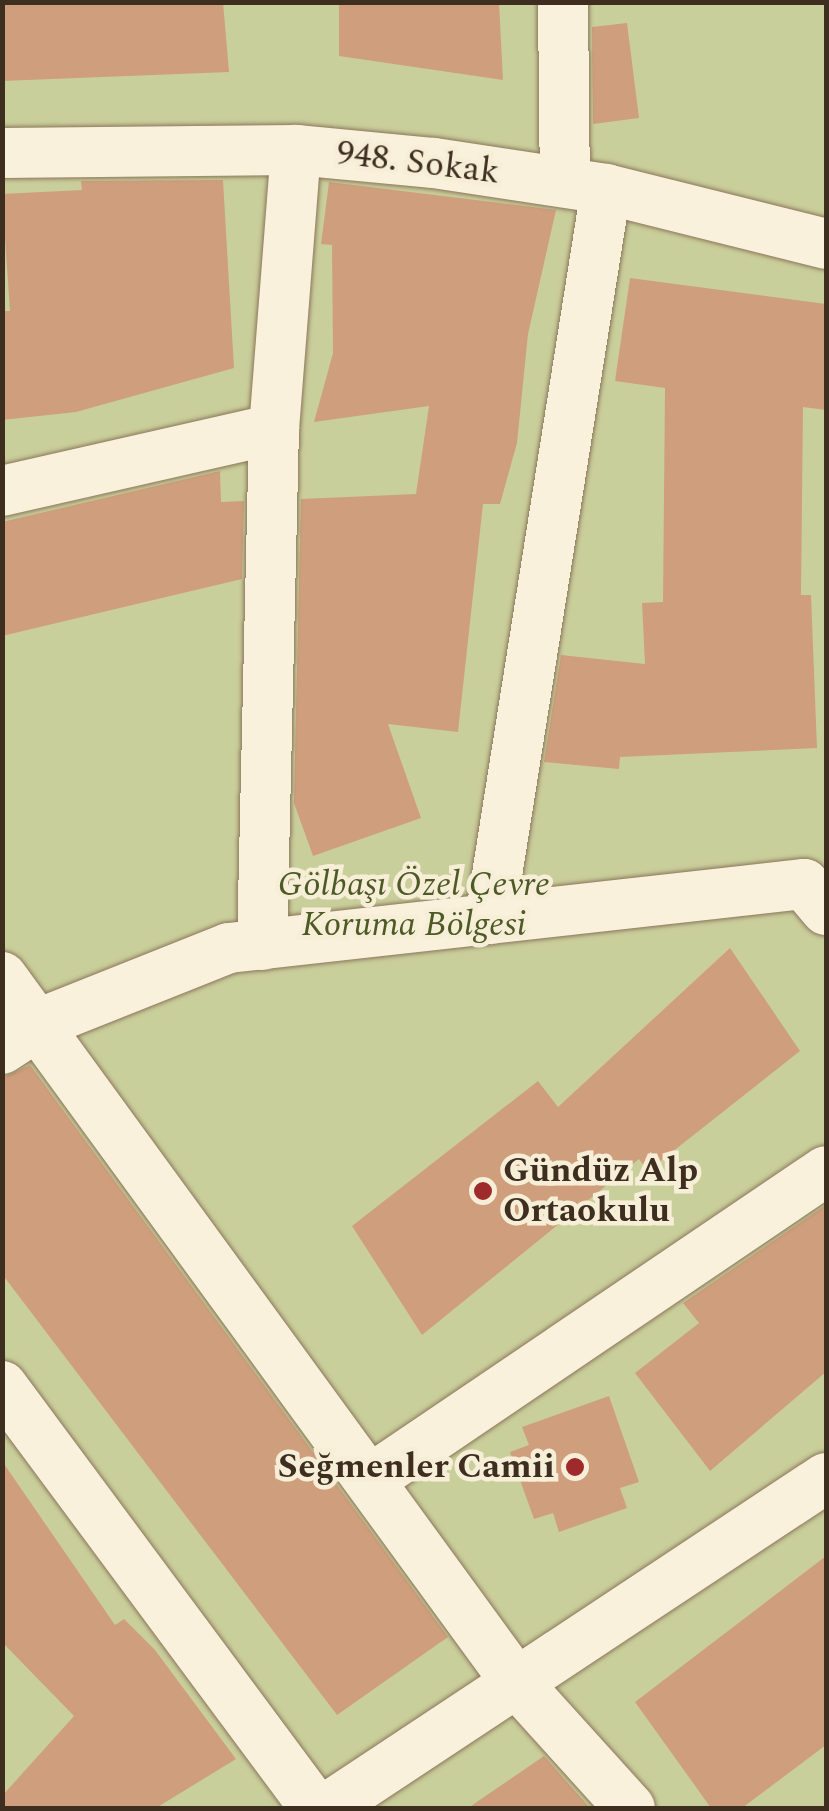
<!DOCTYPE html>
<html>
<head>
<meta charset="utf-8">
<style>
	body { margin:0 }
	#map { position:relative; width:829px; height:1811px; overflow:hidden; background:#f0e4c8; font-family:Spectral,serif }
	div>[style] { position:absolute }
	.green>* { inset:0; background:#c9cf9b }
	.building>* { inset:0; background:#cf9f7d }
	.roads { filter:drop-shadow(0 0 2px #8d765c) drop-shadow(0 0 2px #8d765c) }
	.minor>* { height:50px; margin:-25px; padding:0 25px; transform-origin:25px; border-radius:25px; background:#faf1dc }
	.dots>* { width:28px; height:28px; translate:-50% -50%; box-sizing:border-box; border:5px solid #f7eed8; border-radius:50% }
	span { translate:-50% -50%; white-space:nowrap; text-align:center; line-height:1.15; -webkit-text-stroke:9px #f7eed8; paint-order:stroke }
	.street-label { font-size:35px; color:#3d2e20 }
	.park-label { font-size:35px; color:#4d5a26; font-style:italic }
	.poi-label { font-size:35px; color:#3d2e20; font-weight:700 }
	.left { translate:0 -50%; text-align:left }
	.right { translate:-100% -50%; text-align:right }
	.frame { position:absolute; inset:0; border:5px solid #3d2e20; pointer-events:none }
</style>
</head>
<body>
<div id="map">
	<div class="green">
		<div style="clip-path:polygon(3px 3px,826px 3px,826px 1808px,3px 1808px)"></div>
	</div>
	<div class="building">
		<div style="clip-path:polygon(2px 2px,223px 2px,229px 72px,2px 81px)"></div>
		<div style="clip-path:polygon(339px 2px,499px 2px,503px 80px,339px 56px)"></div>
		<div style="clip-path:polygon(627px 23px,639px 118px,593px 124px,592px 27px)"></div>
		<div style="clip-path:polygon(223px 180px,234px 368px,76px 412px,2px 420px,2px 311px,10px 311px,2px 194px,82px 190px,81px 181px)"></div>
		<div style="clip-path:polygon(329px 182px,556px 210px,528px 334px,517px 443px,500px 504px,483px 504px,458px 732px,388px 724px,421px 818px,313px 856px,294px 803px,301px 499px,416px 494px,429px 406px,314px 422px,333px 353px,332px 245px,321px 244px)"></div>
		<div style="clip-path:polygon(630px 278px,826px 304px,826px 410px,803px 407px,801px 595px,811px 595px,817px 748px,620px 757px,619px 769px,544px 762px,561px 655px,645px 664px,642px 603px,663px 602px,665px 388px,615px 381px)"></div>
		<div style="clip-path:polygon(220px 471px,221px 502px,244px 501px,242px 579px,2px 636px,2px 522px)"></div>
		<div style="clip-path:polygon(730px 948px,800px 1051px,648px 1171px,639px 1159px,422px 1335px,352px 1226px,538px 1081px,558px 1107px)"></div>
		<div style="clip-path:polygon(30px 1065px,448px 1637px,337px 1715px,2px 1274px,2px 1078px)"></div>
		<div style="clip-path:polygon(826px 1205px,826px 1372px,710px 1471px,635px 1373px,699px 1323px,683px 1303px)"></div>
		<div style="clip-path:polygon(609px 1396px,639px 1482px,620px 1488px,627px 1508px,559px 1532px,553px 1513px,534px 1519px,510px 1452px,529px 1445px,522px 1427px)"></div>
		<div style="clip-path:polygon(2px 1461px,115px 1625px,124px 1619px,155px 1650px,236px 1759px,156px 1808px,2px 1808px,2px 1796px,74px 1716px,2px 1642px)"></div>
		<div style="clip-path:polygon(826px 1556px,826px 1745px,742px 1808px,711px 1808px,635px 1702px)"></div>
		<div style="clip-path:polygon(544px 1756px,590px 1808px,468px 1808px)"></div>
	</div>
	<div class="roads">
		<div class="minor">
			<div style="left:563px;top:2px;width:179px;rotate:89.4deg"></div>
			<div style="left:2px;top:153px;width:294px;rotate:-0.6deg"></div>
			<div style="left:296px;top:150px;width:139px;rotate:5.4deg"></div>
			<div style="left:434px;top:163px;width:174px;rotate:8.6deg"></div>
			<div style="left:606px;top:189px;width:227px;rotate:14deg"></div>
			<div style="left:2px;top:491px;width:279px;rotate:-12.8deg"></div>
			<div style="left:490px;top:919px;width:739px;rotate:-80.97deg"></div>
			<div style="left:262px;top:945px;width:516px;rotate:-88.67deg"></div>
			<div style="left:274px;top:429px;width:280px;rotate:-85.5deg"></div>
			<div style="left:2px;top:977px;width:872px;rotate:53.91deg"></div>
			<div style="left:516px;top:1682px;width:170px;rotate:47.9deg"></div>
			<div style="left:2px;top:1049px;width:49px;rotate:-33.4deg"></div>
			<div style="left:43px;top:1022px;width:200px;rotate:-21.7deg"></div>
			<div style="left:229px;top:948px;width:579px;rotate:-6.35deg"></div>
			<div style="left:804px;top:884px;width:34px;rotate:50deg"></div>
			<div style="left:2px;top:1386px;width:525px;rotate:53.44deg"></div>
			<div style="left:371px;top:1479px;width:549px;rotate:-34.09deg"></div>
			<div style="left:327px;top:1808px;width:598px;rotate:-33.48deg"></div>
		</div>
	</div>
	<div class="dots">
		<div style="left:483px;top:1191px;background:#9e2a2b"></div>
		<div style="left:575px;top:1467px;background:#9e2a2b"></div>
	</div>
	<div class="street-label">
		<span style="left:418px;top:163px;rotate:7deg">948. Sokak</span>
	</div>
	<div class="park-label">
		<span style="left:414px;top:905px">Gölbaşı Özel Çevre<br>Koruma Bölgesi</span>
	</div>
	<div class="poi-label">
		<span class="left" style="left:503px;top:1191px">Gündüz Alp<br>Ortaokulu</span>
		<span class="right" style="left:555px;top:1467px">Seğmenler Camii</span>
	</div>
	<div class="frame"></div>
</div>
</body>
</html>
